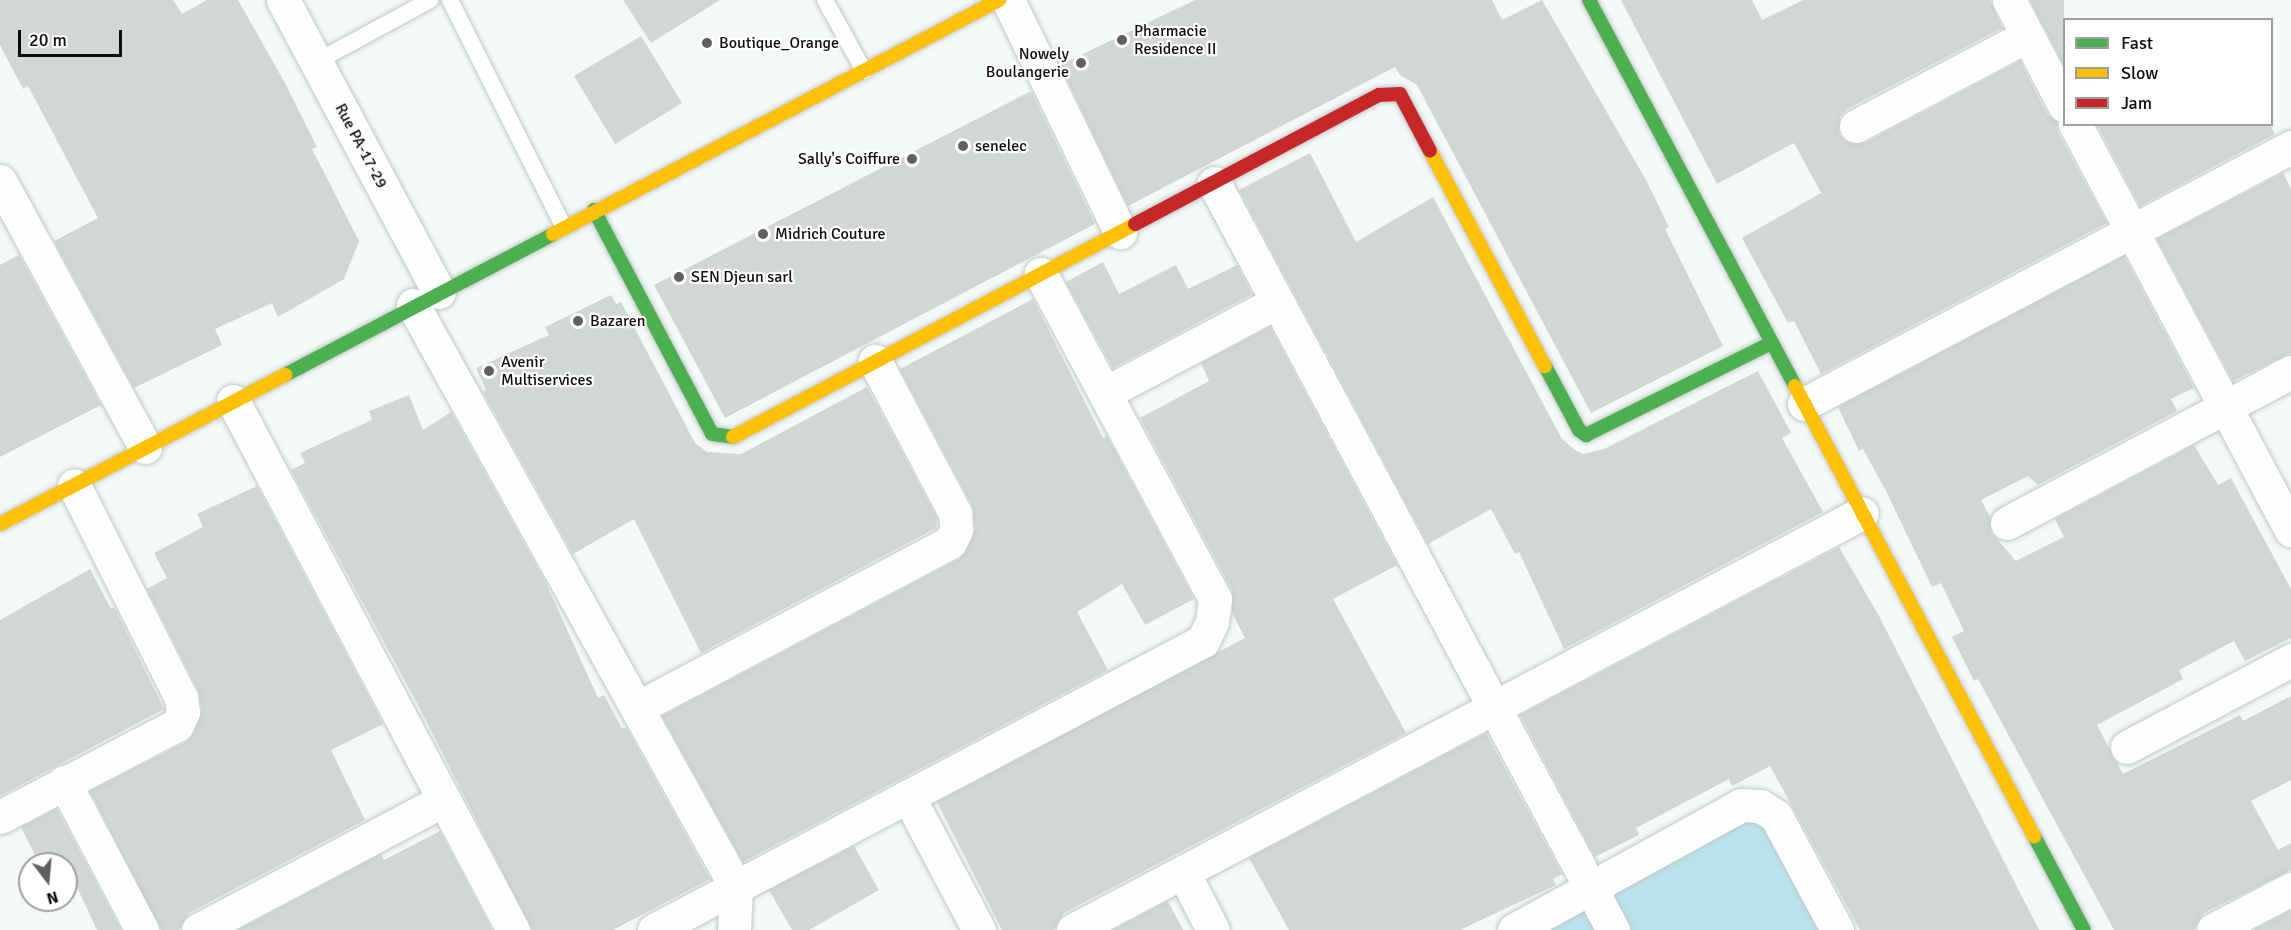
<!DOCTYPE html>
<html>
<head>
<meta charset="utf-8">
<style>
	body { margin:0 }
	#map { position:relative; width:2291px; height:930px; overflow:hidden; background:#f4f8f9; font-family:Signika,sans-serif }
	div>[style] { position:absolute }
	.green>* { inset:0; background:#b8e3ed }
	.building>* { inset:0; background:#d3d6d7 }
	.roads { filter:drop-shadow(0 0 2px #c4c7c8) drop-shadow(0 0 2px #c4c7c8) }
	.lane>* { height:16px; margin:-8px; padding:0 8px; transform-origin:8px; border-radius:8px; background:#fdfefe }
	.street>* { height:33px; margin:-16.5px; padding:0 16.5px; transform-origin:16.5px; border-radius:16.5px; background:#fdfefe }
	.fast>* { height:14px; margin:-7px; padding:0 7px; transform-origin:7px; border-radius:7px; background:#4caf50 }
	.slow>* { height:14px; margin:-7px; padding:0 7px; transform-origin:7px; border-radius:7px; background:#ffc107 }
	.jam>* { height:14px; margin:-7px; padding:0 7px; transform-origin:7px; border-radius:7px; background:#c62828 }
	.dots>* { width:16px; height:16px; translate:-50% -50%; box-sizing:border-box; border:3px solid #fff; border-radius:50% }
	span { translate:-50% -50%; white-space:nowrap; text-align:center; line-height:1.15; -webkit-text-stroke:4.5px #fff; paint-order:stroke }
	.poi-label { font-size:16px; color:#0b0d0e }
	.left { translate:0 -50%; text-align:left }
	.right { translate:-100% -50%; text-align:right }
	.street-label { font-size:16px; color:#0b0d0e }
	.legend { position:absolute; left:2063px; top:18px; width:210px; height:108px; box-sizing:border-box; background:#fff; border:2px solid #9d9e9f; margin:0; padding:8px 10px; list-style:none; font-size:18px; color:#0b0d0e }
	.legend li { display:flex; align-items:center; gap:12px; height:30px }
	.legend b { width:30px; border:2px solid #9d9e9f }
	.north { position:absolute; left:18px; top:852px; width:60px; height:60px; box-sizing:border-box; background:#fff; border:2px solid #9d9e9f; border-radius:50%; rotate:164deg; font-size:16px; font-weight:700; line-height:24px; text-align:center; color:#0b0d0e }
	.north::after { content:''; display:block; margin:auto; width:21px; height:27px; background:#5d5f60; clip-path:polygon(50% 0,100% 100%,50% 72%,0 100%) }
	.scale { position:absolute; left:18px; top:30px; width:104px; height:27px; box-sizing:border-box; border:3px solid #0b0d0e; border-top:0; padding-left:8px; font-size:18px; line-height:21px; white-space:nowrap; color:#0b0d0e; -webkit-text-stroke:4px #fff; paint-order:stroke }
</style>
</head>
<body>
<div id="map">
	<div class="green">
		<div style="clip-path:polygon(1761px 811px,1824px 930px,1535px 930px)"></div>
	</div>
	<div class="building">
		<div style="clip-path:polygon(0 0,173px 0,182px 14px,207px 0,238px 0,285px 83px,317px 147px,312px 149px,359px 241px,344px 279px,278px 317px,272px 303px,215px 329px,222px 345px,134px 388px,54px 241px,98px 218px,28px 86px,23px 89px,0 45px)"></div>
		<div style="clip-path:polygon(623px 0,720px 0,651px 43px)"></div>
		<div style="clip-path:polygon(1195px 0,1492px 0,1502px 20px,1542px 0,1646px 180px,1669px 227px,1665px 229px,1723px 346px,1591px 413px,1417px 85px,1400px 75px,1395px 67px,1128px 206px,1060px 65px)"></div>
		<div style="clip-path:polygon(1621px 0,1752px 0,1762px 20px,1803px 0,1990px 0,2002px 28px,1847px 109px,1840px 117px,1839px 134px,1847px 142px,1865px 143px,2020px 61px,2047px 114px,2057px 122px,2058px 133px,2107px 223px,1821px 374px,1794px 321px,1788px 323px,1742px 238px,1821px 193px,1794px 143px,1717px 184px)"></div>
		<div style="clip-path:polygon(2030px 0,2064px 0,2064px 66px)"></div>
		<div style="clip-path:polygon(641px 36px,682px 103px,615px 144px,574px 76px)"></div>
		<div style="clip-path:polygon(1031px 91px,1095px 224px,725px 418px,654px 285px)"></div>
		<div style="clip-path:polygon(2097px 124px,2270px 124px,2275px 134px,2140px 206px)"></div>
		<div style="clip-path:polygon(1310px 153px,1356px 242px,1433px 197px,1562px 439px,1575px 450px,1583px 454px,1604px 449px,1758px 371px,1791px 433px,1782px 438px,1823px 512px,1564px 649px,1519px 552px,1515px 554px,1491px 509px,1428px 544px,1239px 190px)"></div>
		<div style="clip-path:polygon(2283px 173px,2291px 189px,2291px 353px,2233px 381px,2157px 239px)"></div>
		<div style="clip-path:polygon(19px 255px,101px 405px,0 457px,0 265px)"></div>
		<div style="clip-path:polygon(2124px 256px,2194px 388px,2171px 399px,2177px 411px,2038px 485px,2028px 476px,1981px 500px,1990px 517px,1991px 532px,2016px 561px,2064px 537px,2055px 519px,2194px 445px,2218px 485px,2231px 478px,2291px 589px,2291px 638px,2245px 661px,2234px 641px,2179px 670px,2183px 679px,2097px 725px,2123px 774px,2240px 715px,2243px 721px,2291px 696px,2291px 780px,2251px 801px,2278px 850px,2291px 843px,2291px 870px,2204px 913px,2194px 930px,2114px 930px,1978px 679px,1974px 681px,1952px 637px,1964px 631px,1941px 583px,1932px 587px,1885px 489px,1863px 449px,1859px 451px,1838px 407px)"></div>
		<div style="clip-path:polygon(1103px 262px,1119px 294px,1176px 265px,1188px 289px,1237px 265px,1252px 294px,1113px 368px,1066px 282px)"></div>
		<div style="clip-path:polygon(611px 295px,616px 304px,621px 302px,695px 443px,707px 452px,741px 454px,867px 387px,937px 518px,936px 528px,701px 653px,634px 519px,573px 554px,483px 392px,486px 390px,476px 368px,549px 335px,545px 327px)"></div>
		<div style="clip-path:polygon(1033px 299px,1103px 438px,1107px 436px,1194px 599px,1145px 625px,1122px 584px,1077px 612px,1108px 670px,743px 862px,662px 716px,959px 559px,966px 551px,975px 529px,972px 505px,900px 369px)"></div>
		<div style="clip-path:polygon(1270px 327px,1397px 565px,1333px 599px,1406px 733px,1064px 913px,1054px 930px,1002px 930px,937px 802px,1245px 638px,1232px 613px,1232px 590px,1140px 418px,1209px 381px,1201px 363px)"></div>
		<div style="clip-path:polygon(409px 395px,423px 430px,451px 412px,545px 581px,598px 698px,604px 695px,622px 729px,626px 727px,710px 879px,613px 930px,532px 930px,418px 705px,291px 470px,305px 463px,300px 453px,372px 420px,369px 411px)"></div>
		<div style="clip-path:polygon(257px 486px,383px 724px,331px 750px,365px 820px,189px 913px,179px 930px,161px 930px,90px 791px,186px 742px,194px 733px,202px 710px,198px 690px,147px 589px,167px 578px,154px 553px,203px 527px,197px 514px)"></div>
		<div style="clip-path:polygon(1839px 547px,1879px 616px,2039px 930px,1860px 930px,1770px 766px,1732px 786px,1729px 779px,1691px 799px,1636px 828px,1639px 835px,1595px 857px,1520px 715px)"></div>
		<div style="clip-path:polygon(90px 569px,111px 609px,114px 607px,164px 709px,0 796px,0 620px)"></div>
		<div style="clip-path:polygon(1486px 733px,1562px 874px,1553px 879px,1556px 885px,1460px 930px,1289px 930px,1249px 858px)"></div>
		<div style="clip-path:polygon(57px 809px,121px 930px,97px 930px,66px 864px,39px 864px,21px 827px)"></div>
		<div style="clip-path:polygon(440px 831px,492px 930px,238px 930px,381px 854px,384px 860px)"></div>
		<div style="clip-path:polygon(854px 846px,879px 890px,809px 930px,792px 930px,769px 890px)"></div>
		<div style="clip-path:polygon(1168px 901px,1183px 930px,1113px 930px)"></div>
		<div style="clip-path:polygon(2291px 910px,2291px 930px,2253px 930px)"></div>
	</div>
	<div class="roads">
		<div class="lane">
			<div style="left:450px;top:0;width:253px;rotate:63.4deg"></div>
			<div style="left:825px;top:0;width:81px;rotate:61.2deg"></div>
			<div style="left:316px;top:62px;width:130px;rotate:-28.5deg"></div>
		</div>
		<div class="street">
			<div style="left:283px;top:0;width:331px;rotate:61.9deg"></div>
			<div style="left:1008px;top:0;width:258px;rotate:64.2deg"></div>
			<div style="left:2009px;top:0;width:119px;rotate:62.4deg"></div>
			<div style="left:2075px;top:124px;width:460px;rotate:62deg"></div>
			<div style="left:1856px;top:126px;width:193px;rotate:-27.8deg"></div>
			<div style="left:0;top:181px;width:303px;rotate:61.4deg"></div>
			<div style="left:1214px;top:183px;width:847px;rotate:61.89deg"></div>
			<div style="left:413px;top:305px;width:666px;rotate:60.97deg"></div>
			<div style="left:736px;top:887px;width:43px;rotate:92.7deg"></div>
			<div style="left:1105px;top:393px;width:195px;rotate:-27.9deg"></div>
			<div style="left:233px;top:401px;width:599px;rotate:62.11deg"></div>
			<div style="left:1804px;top:404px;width:551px;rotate:-27.82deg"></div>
			<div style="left:2007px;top:523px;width:322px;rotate:-28deg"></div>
			<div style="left:637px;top:708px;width:354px;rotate:-27.9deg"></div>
			<div style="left:950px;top:542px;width:13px;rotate:-63deg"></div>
			<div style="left:956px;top:530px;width:17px;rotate:-93deg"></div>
			<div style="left:955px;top:513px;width:172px;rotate:-117.8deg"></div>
			<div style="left:2127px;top:747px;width:186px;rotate:-27.9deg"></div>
			<div style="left:64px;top:782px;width:167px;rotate:62.2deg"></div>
			<div style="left:908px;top:796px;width:152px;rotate:62.1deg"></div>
			<div style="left:0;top:817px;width:199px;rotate:-27.5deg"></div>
			<div style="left:177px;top:725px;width:14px;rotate:-65deg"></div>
			<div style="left:183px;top:712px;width:14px;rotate:-98deg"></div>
			<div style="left:181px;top:698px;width:238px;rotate:-116.7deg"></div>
			<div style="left:1183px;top:872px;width:65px;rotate:62.7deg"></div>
			<div style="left:198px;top:930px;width:278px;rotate:-27.9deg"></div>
			<div style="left:654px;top:930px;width:620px;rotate:-27.76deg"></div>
			<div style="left:1203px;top:641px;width:21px;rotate:-65deg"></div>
			<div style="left:1212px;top:622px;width:23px;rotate:-83deg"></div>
			<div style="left:1215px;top:599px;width:369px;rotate:-118.2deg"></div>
			<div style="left:1073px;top:930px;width:892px;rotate:-27.86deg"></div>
			<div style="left:1514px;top:930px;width:259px;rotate:-28.8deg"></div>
			<div style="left:1741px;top:805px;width:19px;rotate:3deg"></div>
			<div style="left:1760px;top:806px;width:19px;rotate:32deg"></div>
			<div style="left:1776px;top:816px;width:129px;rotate:61.8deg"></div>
			<div style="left:2213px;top:930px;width:88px;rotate:-27.7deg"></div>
		</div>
		<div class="fast">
			<div style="left:1589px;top:0;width:438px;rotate:61.9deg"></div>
			<div style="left:594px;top:210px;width:253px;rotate:62.2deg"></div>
			<div style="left:712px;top:434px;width:21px;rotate:8deg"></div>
			<div style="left:1545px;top:366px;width:72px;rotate:62deg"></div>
			<div style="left:1579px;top:430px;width:9px;rotate:36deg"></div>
			<div style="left:1586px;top:435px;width:207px;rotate:-26.4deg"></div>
			<div style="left:285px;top:375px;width:303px;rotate:-27.7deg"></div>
			<div style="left:2034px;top:836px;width:106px;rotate:62deg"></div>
		</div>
		<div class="slow">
			<div style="left:1430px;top:151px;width:244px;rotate:61.9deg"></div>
			<div style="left:553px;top:234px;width:504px;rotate:-27.68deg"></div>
			<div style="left:1795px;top:386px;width:510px;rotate:62.03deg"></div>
			<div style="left:733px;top:437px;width:455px;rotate:-27.9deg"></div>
			<div style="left:0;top:524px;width:322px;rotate:-27.6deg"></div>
		</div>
		<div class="jam">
			<div style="left:1135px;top:224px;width:276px;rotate:-27.9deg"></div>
			<div style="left:1379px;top:95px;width:21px;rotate:-3deg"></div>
			<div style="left:1400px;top:94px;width:64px;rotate:62.2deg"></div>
		</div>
	</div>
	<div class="dots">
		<div style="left:1122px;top:40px;background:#5d5f60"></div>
		<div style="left:707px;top:43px;background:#5d5f60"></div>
		<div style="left:1081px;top:63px;background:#5d5f60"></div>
		<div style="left:963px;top:146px;background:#5d5f60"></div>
		<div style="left:912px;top:159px;background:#5d5f60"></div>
		<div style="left:763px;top:234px;background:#5d5f60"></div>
		<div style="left:679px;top:277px;background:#5d5f60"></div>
		<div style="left:578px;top:321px;background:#5d5f60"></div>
		<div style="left:489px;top:371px;background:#5d5f60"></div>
	</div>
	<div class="poi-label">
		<span class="left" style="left:1134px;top:40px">Pharmacie<br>Residence II</span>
		<span class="left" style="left:719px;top:43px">Boutique_Orange</span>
		<span class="right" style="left:1069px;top:63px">Nowely<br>Boulangerie</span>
		<span class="left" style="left:975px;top:146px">senelec</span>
		<span class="right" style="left:900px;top:159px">Sally's Coiffure</span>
		<span class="left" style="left:775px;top:234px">Midrich Couture</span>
		<span class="left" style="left:691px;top:277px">SEN Djeun sarl</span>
		<span class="left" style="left:590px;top:321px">Bazaren</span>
		<span class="left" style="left:501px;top:371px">Avenir<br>Multiservices</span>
	</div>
	<div class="street-label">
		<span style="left:361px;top:146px;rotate:62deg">Rue PA-17-29</span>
	</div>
	<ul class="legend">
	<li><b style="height:8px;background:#4caf50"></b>Fast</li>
	<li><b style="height:8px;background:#ffc107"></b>Slow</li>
	<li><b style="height:8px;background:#c62828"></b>Jam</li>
	</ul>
	<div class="north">N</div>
	<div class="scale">20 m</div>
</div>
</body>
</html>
